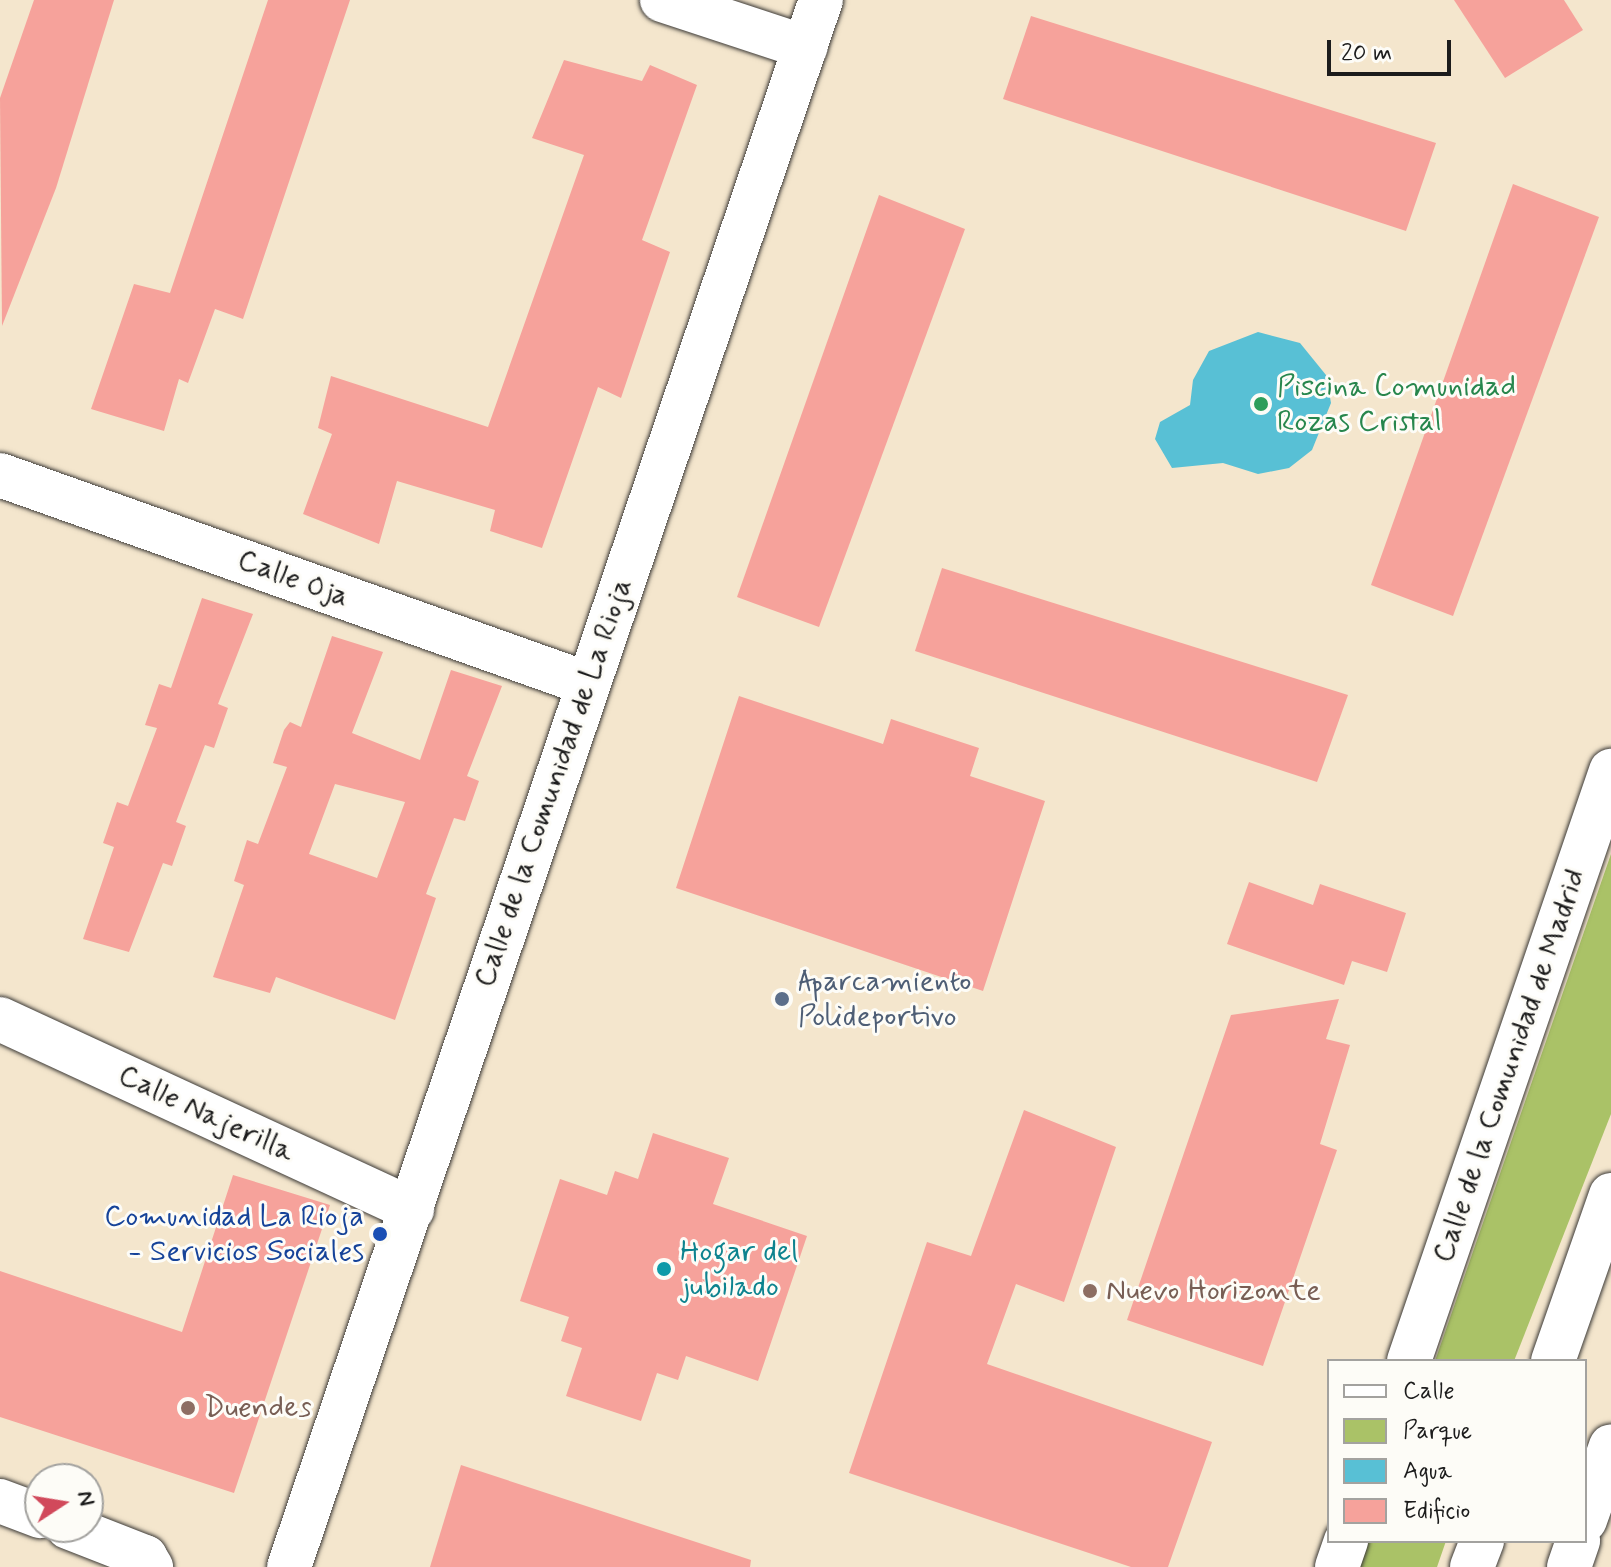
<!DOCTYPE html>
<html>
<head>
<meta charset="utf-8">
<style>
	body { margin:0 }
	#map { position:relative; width:1611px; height:1567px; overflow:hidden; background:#f4e6cd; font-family:Mynerve,sans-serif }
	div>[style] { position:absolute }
	.green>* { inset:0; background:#aac267 }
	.water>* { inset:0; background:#58c0d5 }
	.building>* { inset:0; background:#f6a29b }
	.roads { filter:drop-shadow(0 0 2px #3c3a37) drop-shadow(0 0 2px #3c3a37) }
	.minor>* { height:44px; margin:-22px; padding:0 22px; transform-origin:22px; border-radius:22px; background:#fff }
	.highway>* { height:44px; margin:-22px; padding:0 22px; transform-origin:22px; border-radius:22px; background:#fff }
	.dots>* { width:22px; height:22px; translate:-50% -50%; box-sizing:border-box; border:4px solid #fdfcf7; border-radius:50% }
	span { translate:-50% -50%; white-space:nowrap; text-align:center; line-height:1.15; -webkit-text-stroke:6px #fdfcf7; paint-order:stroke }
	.leisure-label { font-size:30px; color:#27864d }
	.left { translate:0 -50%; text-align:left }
	.street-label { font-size:30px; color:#1c1c1c }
	.service-label { font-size:30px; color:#4e5e75 }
	.transit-label { font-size:30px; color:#164399 }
	.right { translate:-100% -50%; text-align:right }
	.culture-label { font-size:30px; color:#0d838f }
	.education-label { font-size:30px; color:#785e54 }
	.legend { position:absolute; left:1327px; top:1359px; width:260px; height:184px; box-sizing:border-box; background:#fdfcf7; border:2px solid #a3a29f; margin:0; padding:10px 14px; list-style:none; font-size:24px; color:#1c1c1c }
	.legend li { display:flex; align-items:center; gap:16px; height:40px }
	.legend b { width:40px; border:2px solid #a3a29f }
	.north { position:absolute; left:24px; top:1463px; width:80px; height:80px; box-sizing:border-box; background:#fdfcf7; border:2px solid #a3a29f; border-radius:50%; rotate:78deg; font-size:22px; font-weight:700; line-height:32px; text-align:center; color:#1c1c1c }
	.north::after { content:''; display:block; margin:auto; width:28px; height:36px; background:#d1495b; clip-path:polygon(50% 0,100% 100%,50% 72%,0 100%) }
	.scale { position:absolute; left:1327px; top:40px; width:124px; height:36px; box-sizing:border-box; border:4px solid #1c1c1c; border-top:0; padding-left:10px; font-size:24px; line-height:28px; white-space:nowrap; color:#1c1c1c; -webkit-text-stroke:6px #fdfcf7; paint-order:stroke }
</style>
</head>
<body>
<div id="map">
	<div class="green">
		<div style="clip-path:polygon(1611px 854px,1611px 1114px,1514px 1361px,1435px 1361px)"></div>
		<div style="clip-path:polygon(1369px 1541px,1446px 1541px,1437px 1567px,1360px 1567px)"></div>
	</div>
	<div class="water">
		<div style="clip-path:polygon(1258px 332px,1300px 343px,1326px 375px,1331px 403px,1312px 450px,1289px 468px,1258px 474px,1223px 463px,1172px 468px,1155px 439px,1160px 422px,1190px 405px,1193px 380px,1209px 351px)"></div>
	</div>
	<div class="building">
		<div style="clip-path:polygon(34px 0,114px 0,56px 188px,2px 326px,0 98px)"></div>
		<div style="clip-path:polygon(268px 0,350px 0,243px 319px,215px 309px,188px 383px,179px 379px,164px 431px,91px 409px,134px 284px,170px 293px)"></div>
		<div style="clip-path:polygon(1454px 0,1564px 0,1583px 30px,1505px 78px)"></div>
		<div style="clip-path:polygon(1031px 16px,1436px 143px,1406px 231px,1003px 99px)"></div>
		<div style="clip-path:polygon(564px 60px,642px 81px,650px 65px,697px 85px,642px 240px,670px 252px,621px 398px,598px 387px,542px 548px,490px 531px,495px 510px,397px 481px,379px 544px,303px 514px,332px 434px,318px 428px,331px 376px,488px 427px,584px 155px,532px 138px)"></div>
		<div style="clip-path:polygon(1513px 184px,1599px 217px,1453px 616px,1371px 585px)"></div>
		<div style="clip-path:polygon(879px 195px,965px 229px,819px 627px,737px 597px)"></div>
		<div style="clip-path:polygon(942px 568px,1348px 695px,1317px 782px,915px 651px)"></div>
		<div style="clip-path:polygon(202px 598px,253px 614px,218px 704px,228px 708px,214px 748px,205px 745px,176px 822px,186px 826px,172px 866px,163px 863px,129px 952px,83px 939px,114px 847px,103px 843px,117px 802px,128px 806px,157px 728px,145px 725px,159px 684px,171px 688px)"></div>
		<div style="clip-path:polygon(evenodd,332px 636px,383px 652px,352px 733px,420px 760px,451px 670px,502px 686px,467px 776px,479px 781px,465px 821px,454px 818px,426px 894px,436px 898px,395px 1020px,276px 977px,270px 993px,213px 977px,244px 885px,234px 881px,247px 840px,258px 844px,287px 767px,273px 763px,284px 730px,290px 722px,301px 727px,332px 636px,335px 784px,405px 802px,377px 878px,309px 854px,335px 784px)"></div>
		<div style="clip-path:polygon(739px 696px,883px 744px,891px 719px,979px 748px,970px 776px,1045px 801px,983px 991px,676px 888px)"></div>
		<div style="clip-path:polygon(1249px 882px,1313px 905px,1320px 884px,1406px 913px,1387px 972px,1352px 961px,1344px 985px,1227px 944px)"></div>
		<div style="clip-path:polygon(1339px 999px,1326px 1039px,1350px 1045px,1320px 1144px,1337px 1150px,1263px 1366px,1127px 1320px,1231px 1015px)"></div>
		<div style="clip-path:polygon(1024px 1110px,1116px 1147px,1064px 1302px,1016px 1284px,987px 1364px,1212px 1442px,1168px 1567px,1131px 1567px,849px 1473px,927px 1242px,971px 1256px)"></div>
		<div style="clip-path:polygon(653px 1133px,729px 1158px,713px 1204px,807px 1236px,758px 1381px,686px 1356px,678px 1380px,657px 1373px,641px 1421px,566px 1396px,582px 1348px,561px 1341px,569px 1317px,520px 1301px,560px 1179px,607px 1195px,615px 1171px,638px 1179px)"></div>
		<div style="clip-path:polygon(233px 1175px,330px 1205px,234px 1493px,0 1417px,0 1271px,182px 1332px)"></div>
		<div style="clip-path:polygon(461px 1465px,751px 1560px,750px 1567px,430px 1567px)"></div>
	</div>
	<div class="roads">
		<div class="minor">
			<div style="left:662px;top:0;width:151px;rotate:18.2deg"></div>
			<div style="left:0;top:475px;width:621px;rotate:19.57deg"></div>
			<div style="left:0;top:1019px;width:454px;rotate:24.8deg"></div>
			<div style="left:1409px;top:1361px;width:624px;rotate:-71.1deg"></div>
			<div style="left:0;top:1501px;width:43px;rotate:20.6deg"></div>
			<div style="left:68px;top:1527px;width:83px;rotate:21.3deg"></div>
			<div style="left:145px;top:1557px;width:12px;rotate:59deg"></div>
			<div style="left:289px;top:1567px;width:1655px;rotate:-71.25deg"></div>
			<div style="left:1337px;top:1567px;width:28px;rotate:-71deg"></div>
		</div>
		<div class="highway">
			<div style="left:1553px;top:1361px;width:176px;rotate:-70.7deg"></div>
			<div style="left:1585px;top:1520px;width:78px;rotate:-70.6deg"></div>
			<div style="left:1472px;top:1567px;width:28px;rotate:-69deg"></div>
			<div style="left:1569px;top:1567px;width:28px;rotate:-71deg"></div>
		</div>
	</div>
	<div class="dots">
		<div style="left:1261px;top:404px;background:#2e9e5b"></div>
		<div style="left:782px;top:999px;background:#5c6f8a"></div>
		<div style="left:380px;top:1234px;background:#1a4fb4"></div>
		<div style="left:664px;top:1269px;background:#0f9aa8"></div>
		<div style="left:1090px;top:1291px;background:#8d6e63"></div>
		<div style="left:188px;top:1408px;background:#8d6e63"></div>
	</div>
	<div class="leisure-label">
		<span class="left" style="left:1277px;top:404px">Piscina Comunidad<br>Rozas Cristal</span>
	</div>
	<div class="street-label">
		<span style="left:293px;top:579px;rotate:20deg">Calle Oja</span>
		<span style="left:554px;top:783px;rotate:-71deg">Calle de la Comunidad de La Rioja</span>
		<span style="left:1510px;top:1066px;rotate:-71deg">Calle de la Comunidad de Madrid</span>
		<span style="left:206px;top:1114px;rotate:25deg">Calle Najerilla</span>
	</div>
	<div class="service-label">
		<span class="left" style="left:798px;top:999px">Aparcamiento<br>Polideportivo</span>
	</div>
	<div class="transit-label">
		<span class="right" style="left:364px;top:1234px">Comunidad La Rioja<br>- Servicios Sociales</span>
	</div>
	<div class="culture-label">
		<span class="left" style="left:680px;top:1269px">Hogar del<br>jubilado</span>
	</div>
	<div class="education-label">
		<span class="left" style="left:1106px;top:1291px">Nuevo Horizonte</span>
		<span class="left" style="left:204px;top:1408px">Duendes</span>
	</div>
	<ul class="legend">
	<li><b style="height:10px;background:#fff"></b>Calle</li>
	<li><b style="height:22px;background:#aac267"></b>Parque</li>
	<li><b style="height:22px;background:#58c0d5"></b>Agua</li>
	<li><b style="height:22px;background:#f6a29b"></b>Edificio</li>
	</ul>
	<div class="north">N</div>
	<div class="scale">20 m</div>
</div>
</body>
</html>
